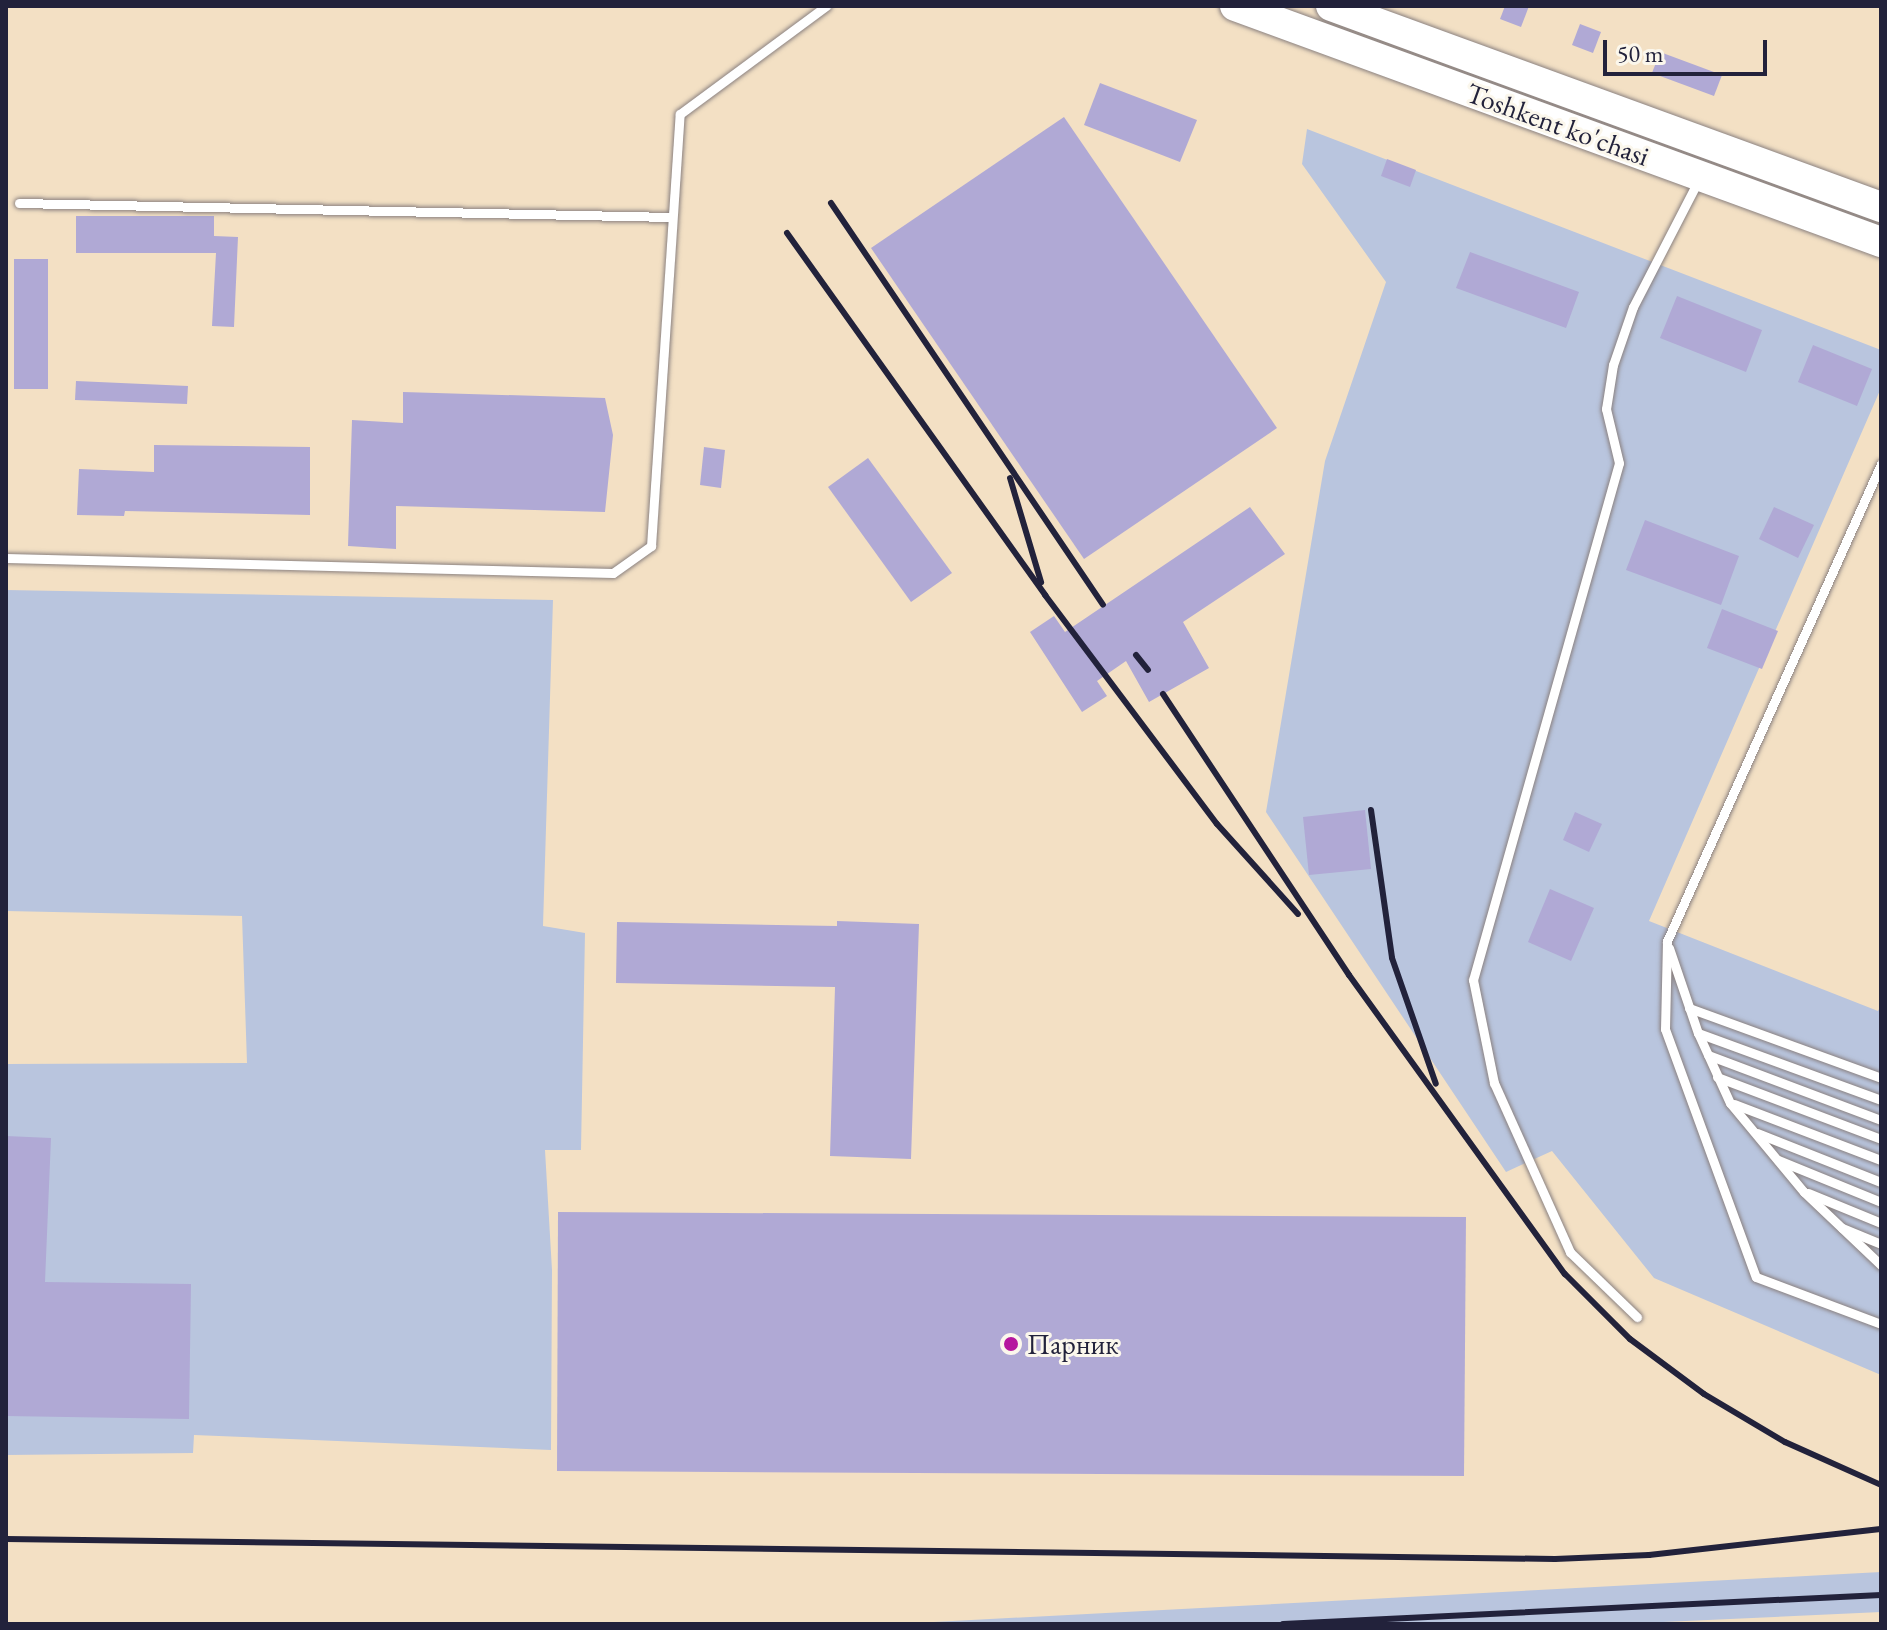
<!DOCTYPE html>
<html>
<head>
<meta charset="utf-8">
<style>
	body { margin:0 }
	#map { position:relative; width:1887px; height:1630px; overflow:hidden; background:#f3e0c4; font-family:"EB Garamond",serif }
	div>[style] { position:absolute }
	.industrial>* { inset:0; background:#b9c5de }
	.building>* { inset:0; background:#b0a9d5 }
	.roads { filter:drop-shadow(0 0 2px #8a8180) drop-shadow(0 0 2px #8a8180) }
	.lane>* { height:9px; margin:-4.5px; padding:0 4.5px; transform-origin:4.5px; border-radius:4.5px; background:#fff }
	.primary>* { height:30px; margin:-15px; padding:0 15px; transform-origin:15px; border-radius:15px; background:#fff }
	.rail>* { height:6px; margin:-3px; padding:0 3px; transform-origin:3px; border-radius:3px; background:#22223b }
	.dots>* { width:22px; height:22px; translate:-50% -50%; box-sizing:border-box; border:4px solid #fbf7ec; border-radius:50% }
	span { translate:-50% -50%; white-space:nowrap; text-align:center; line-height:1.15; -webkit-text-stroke:6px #fbf7ec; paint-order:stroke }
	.street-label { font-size:28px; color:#22223b }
	.poi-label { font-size:28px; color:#22223b }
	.left { translate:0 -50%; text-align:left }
	.frame { position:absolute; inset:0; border:8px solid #22223b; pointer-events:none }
	.scale { position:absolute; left:1603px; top:40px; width:164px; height:36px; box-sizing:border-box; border:4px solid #22223b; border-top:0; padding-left:10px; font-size:24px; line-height:28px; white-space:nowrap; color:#22223b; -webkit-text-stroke:6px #fbf7ec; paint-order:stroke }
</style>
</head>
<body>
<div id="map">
	<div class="industrial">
		<div style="clip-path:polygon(1307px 129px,1881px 350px,1881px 388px,1649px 921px,1878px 1011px,1881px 1005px,1881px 1375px,1654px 1278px,1552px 1151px,1506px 1172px,1266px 812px,1325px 461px,1386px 282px,1302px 164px)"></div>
		<div style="clip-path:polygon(6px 590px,553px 600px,543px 926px,585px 933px,581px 1150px,545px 1150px,552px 1270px,551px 1450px,194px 1435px,193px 1453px,6px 1455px,6px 1064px,247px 1063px,242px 916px,6px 911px)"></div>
		<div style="clip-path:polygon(1881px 1572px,1881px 1612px,1619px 1624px,896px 1624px)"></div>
	</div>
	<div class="building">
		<div style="clip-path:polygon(1505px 6px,1529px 6px,1521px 27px,1500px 19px)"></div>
		<div style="clip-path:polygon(1580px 24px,1601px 32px,1593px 53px,1572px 45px)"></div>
		<div style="clip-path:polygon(1660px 52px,1722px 75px,1714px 96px,1652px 73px)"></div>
		<div style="clip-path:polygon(1100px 83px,1197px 120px,1180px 162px,1084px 125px)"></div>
		<div style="clip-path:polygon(1064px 117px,1277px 428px,1084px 559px,871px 248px)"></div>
		<div style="clip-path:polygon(1387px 159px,1416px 170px,1410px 187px,1381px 176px)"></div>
		<div style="clip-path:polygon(76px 216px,214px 216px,214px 236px,238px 237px,234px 327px,212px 326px,216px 253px,76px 253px)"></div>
		<div style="clip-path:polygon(1470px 252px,1579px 292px,1566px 328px,1456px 288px)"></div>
		<div style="clip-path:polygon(14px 259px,48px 259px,48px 389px,14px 389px)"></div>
		<div style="clip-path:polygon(1677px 296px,1762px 330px,1746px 372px,1660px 338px)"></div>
		<div style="clip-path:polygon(1813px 345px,1872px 369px,1857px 406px,1798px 382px)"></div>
		<div style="clip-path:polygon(76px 381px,188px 386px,187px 404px,75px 400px)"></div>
		<div style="clip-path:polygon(403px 392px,605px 398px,613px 435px,605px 512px,396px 506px,396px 549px,348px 546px,352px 420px,403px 423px)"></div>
		<div style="clip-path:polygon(154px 445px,310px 447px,310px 515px,125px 511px,124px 516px,77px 515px,79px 469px,154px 472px)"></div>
		<div style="clip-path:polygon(704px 447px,725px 450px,721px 488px,700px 485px)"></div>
		<div style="clip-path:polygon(868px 458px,952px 573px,911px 602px,828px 487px)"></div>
		<div style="clip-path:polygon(1250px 507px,1285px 554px,1183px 622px,1209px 668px,1149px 702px,1126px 661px,1097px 681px,1107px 696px,1082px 712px,1030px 632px,1054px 616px,1065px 632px)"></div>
		<div style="clip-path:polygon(1774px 507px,1814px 525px,1798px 558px,1759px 539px)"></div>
		<div style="clip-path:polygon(1645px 520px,1739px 556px,1721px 605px,1626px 570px)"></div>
		<div style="clip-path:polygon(1722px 609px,1778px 631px,1762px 669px,1707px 648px)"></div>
		<div style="clip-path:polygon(1365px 810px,1371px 869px,1309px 875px,1303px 817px)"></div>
		<div style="clip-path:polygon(1575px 812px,1602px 824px,1589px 852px,1563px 840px)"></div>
		<div style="clip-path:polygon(1550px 889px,1594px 908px,1571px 961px,1528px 942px)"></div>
		<div style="clip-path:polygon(837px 921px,919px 924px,911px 1159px,830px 1156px,835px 987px,616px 983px,617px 922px,837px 926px)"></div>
		<div style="clip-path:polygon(6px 1136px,51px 1138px,45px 1282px,191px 1284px,189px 1419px,6px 1416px)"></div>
		<div style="clip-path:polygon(558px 1212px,1466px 1217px,1464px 1476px,557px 1471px)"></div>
	</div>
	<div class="roads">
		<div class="lane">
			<div style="left:19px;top:203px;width:652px;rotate:1.23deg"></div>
			<div style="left:1881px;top:464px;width:523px;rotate:114.16deg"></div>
			<div style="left:1667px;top:941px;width:88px;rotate:91.3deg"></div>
			<div style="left:1665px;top:1029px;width:264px;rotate:69.9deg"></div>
			<div style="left:1756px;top:1277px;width:134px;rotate:20.6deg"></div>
			<div style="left:6px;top:558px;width:607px;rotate:1.42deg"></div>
			<div style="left:613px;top:573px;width:47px;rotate:-35.4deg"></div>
			<div style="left:651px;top:546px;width:433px;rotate:-86.2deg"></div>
			<div style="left:680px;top:114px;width:182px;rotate:-36.5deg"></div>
			<div style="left:1669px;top:948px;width:90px;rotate:71.2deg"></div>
			<div style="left:1698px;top:1033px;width:77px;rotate:65.4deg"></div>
			<div style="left:1730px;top:1103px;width:116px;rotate:50.3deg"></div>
			<div style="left:1804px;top:1192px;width:106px;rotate:43.5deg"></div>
			<div style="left:1689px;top:1008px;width:204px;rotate:20deg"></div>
			<div style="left:1698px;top:1033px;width:195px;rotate:20.1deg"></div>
			<div style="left:1708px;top:1055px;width:185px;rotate:20.6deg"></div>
			<div style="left:1717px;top:1077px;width:175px;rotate:20.7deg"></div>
			<div style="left:1734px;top:1104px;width:157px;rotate:20.9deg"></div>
			<div style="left:1757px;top:1133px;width:133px;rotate:21.6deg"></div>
			<div style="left:1778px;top:1160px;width:111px;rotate:22.2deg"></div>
			<div style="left:1808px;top:1193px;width:79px;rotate:22.3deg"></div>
			<div style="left:1842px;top:1228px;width:42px;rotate:22.3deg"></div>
			<div style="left:1637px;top:1317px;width:93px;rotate:-135.9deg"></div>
			<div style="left:1570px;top:1252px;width:185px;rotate:-114.2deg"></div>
			<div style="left:1494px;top:1083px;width:105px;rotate:-101.5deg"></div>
			<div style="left:1473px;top:980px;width:537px;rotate:-74.23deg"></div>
			<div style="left:1619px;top:463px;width:56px;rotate:-103.5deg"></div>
			<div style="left:1606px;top:409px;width:45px;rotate:-81deg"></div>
			<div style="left:1613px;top:365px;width:61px;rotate:-71deg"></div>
			<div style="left:1633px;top:307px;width:144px;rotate:-62.7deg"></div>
		</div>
		<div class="primary">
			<div style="left:1235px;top:6px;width:688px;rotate:20.07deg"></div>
			<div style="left:1331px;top:6px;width:586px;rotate:20.08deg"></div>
		</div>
	</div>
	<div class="rail">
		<div style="left:831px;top:203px;width:485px;rotate:55.9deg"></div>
		<div style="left:787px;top:233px;width:445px;rotate:54.5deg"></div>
		<div style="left:1045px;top:595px;width:286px;rotate:53.1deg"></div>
		<div style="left:1217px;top:824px;width:121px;rotate:48deg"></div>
		<div style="left:1010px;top:478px;width:109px;rotate:73.4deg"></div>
		<div style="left:1136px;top:655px;width:19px;rotate:51deg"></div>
		<div style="left:1163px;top:694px;width:337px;rotate:56.5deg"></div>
		<div style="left:1349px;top:975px;width:369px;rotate:54.2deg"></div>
		<div style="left:1565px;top:1274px;width:92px;rotate:45deg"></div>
		<div style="left:1630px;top:1339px;width:92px;rotate:36.6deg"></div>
		<div style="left:1704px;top:1394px;width:94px;rotate:30.7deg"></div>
		<div style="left:1785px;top:1442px;width:105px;rotate:24.1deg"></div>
		<div style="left:1371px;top:810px;width:149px;rotate:81.9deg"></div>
		<div style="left:1392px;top:958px;width:133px;rotate:70.8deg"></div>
		<div style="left:6px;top:1539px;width:1549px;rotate:0.74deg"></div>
		<div style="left:1555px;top:1559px;width:94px;rotate:-2.4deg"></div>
		<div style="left:1649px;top:1555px;width:233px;rotate:-6.4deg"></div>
		<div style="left:1283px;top:1624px;width:599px;rotate:-2.78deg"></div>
	</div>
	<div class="dots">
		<div style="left:1011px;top:1344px;background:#b5179e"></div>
	</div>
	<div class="street-label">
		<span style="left:1558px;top:124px;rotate:20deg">Toshkent ko'chasi</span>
	</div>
	<div class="poi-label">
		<span class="left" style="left:1027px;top:1344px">Парник</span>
	</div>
	<div class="frame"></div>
	<div class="scale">50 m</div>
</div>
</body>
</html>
